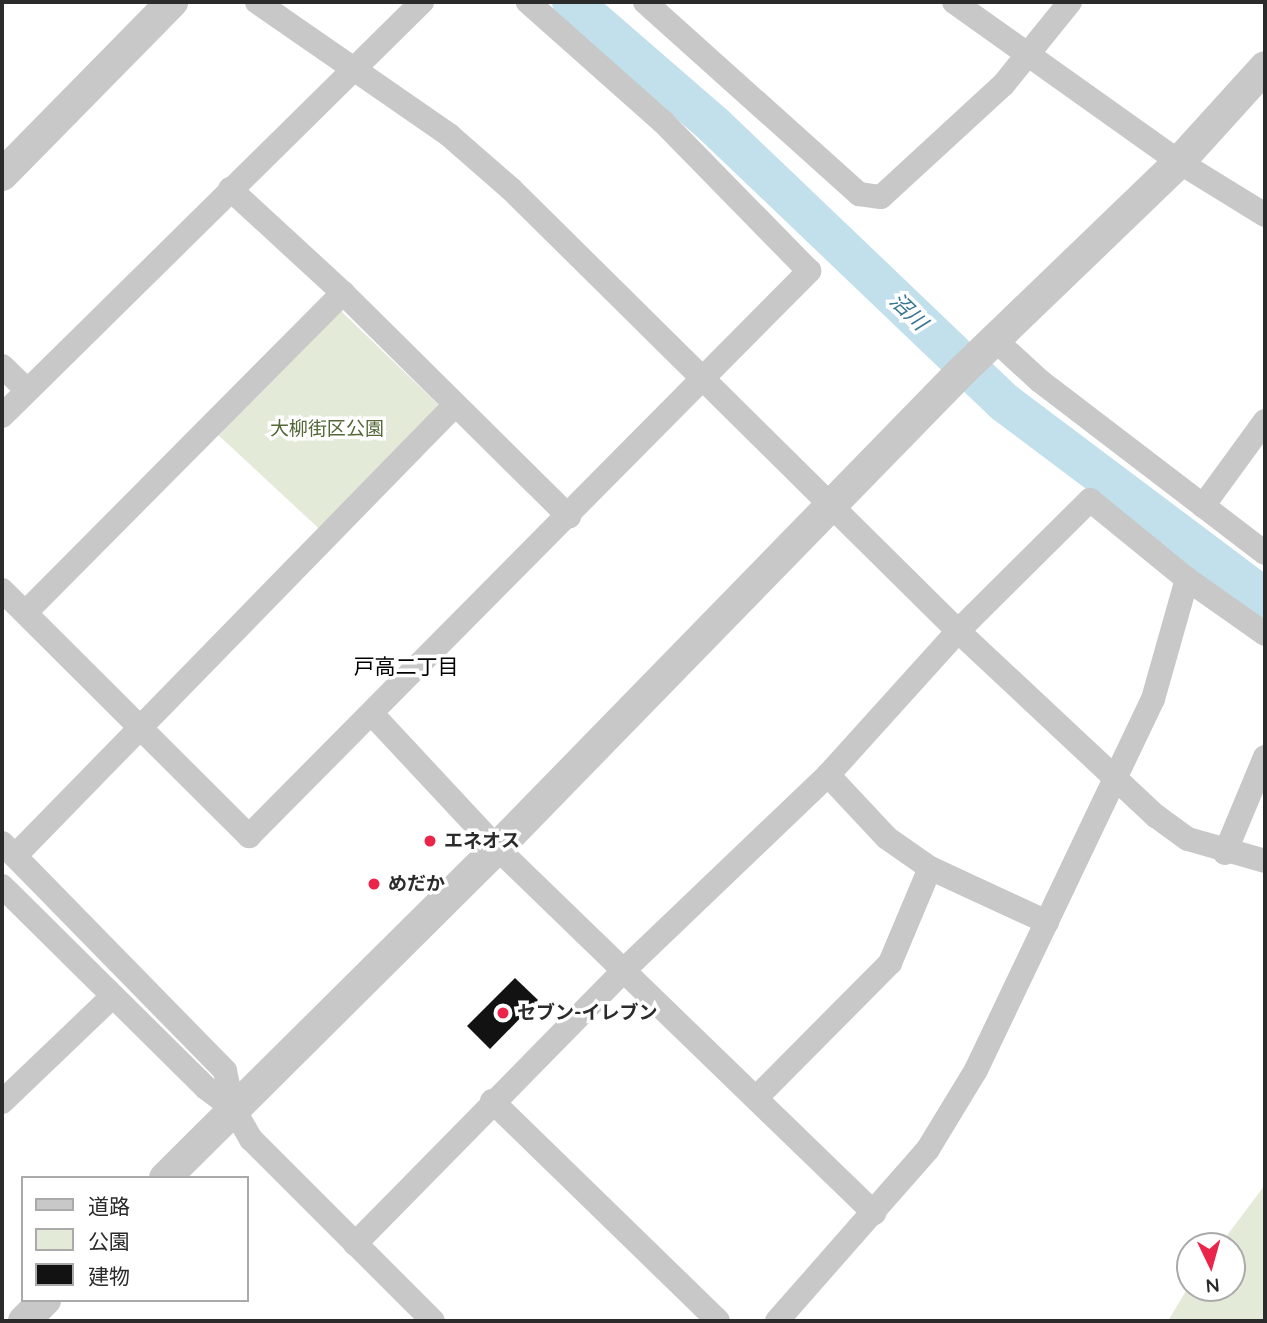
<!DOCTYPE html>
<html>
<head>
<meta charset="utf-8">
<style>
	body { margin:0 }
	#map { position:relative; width:1267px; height:1323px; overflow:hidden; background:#fff; font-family:Quicksand,"Noto Sans JP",sans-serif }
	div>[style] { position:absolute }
	.green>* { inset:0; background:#e4ead8 }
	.river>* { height:40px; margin:-20px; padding:0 20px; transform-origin:20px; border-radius:20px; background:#c2e0eb }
	.building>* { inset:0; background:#121212 }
	.minor>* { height:24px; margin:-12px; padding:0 12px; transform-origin:12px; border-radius:12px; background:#c8c8c8 }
	.tertiary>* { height:32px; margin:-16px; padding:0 16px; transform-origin:16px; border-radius:16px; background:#c8c8c8 }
	.dots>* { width:19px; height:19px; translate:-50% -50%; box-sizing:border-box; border:4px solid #fff; border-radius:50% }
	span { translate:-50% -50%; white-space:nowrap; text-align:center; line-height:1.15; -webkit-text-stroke:7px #fff; paint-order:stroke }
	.park-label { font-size:19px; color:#546838 }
	.poi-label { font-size:19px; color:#2b2b2b; font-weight:700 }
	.left { translate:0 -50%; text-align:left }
	.water-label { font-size:21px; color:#37778f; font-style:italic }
	.neighbourhood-label { font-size:21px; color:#000 }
	.frame { position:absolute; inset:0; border:4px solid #2b2b2b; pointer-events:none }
	.legend { position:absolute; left:21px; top:1176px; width:228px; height:126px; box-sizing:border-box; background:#fff; border:2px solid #aaa; margin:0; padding:9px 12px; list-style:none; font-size:21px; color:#2b2b2b }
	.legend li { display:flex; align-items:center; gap:14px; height:35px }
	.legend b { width:35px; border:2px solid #aaa }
	.north { position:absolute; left:1176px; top:1232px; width:70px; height:70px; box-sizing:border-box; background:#fff; border:2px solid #aaa; border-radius:50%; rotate:175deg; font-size:19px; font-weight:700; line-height:28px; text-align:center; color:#2b2b2b }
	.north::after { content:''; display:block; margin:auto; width:24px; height:32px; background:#eb244a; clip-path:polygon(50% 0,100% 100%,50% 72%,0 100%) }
</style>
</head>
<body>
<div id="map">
	<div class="green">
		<div style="clip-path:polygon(340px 310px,447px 413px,327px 536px,216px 433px)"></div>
		<div style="clip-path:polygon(1265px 1185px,1265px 1321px,1168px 1321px,1190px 1284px,1190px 1288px,1232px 1288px,1232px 1246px,1219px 1246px)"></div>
	</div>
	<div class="river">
		<div style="left:572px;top:2px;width:189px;rotate:40.9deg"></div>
		<div style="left:715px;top:126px;width:401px;rotate:43.7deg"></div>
		<div style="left:1005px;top:403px;width:325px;rotate:36.9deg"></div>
	</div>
	<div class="building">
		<div style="clip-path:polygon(515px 978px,538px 1000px,490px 1049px,467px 1026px)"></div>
	</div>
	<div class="minor">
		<div style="left:257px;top:2px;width:234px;rotate:34.7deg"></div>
		<div style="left:449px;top:135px;width:82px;rotate:41.1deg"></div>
		<div style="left:511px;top:189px;width:629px;rotate:44.68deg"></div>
		<div style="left:958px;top:631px;width:271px;rotate:43.1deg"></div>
		<div style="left:1156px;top:816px;width:39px;rotate:36deg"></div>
		<div style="left:1188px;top:839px;width:80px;rotate:15.9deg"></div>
		<div style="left:645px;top:2px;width:288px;rotate:41.9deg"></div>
		<div style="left:859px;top:194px;width:22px;rotate:8deg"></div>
		<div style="left:881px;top:197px;width:166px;rotate:-42.6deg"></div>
		<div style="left:1003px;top:85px;width:107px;rotate:-51.1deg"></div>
		<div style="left:954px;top:2px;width:276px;rotate:35.4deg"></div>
		<div style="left:1179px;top:162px;width:101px;rotate:31.6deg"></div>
		<div style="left:230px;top:189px;width:154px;rotate:42.6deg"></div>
		<div style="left:343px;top:293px;width:318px;rotate:44.7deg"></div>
		<div style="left:994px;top:339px;width:62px;rotate:42.4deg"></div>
		<div style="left:1040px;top:381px;width:283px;rotate:37.4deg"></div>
		<div style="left:2px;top:366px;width:33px;rotate:44deg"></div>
		<div style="left:2px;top:416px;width:590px;rotate:-44.59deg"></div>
		<div style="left:1203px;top:506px;width:105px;rotate:-53.9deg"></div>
		<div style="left:2px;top:590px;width:349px;rotate:44.9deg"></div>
		<div style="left:249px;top:836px;width:796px;rotate:-45.25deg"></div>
		<div style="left:809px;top:271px;width:209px;rotate:-134.4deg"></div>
		<div style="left:663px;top:122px;width:181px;rotate:-138.4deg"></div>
		<div style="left:26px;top:612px;width:450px;rotate:-45.2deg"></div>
		<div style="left:373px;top:715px;width:182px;rotate:47deg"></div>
		<div style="left:497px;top:848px;width:525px;rotate:44.07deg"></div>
		<div style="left:828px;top:775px;width:86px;rotate:46.9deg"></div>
		<div style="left:887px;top:838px;width:52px;rotate:34.9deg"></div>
		<div style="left:930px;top:868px;width:129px;rotate:24.8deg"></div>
		<div style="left:2px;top:843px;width:319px;rotate:45.6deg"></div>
		<div style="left:225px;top:1071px;width:38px;rotate:78deg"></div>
		<div style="left:233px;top:1108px;width:36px;rotate:60deg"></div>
		<div style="left:251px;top:1139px;width:257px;rotate:45deg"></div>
		<div style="left:1225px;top:853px;width:104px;rotate:-67.4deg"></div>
		<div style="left:15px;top:856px;width:630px;rotate:-45.71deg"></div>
		<div style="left:2px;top:886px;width:287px;rotate:44.7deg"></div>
		<div style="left:206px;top:1088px;width:34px;rotate:37deg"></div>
		<div style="left:757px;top:1097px;width:189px;rotate:-45.2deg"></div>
		<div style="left:890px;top:963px;width:103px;rotate:-67.2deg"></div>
		<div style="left:492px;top:1101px;width:315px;rotate:44.2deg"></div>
		<div style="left:2px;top:1102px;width:153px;rotate:-43.7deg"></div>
		<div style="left:355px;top:1244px;width:384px;rotate:-45.5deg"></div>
		<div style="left:624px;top:970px;width:282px;rotate:-43.7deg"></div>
		<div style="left:828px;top:775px;width:194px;rotate:-47.9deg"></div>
		<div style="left:958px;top:631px;width:186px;rotate:-44.8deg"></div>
		<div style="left:1090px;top:500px;width:125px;rotate:39.2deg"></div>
		<div style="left:1187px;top:579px;width:95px;rotate:35.2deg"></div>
		<div style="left:777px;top:1321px;width:229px;rotate:-48.7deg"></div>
		<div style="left:928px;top:1149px;width:92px;rotate:-58.7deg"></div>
		<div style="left:976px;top:1070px;width:411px;rotate:-64.5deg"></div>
		<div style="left:1153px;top:699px;width:125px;rotate:-74.2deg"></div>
	</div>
	<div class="tertiary">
		<div style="left:2px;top:175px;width:243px;rotate:-45.5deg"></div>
		<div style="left:165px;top:1178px;width:468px;rotate:-44.8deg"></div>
		<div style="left:497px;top:848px;width:662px;rotate:-45.73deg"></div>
		<div style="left:959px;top:374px;width:306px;rotate:-43.9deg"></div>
		<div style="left:1179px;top:162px;width:128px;rotate:-47.8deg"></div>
		<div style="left:24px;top:1321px;width:30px;rotate:-45deg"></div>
	</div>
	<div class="dots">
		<div style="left:430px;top:841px;background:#eb244a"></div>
		<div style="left:374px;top:884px;background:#eb244a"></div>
		<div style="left:503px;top:1013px;background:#eb244a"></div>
	</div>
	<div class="park-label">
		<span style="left:327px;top:429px">大柳街区公園</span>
	</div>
	<div class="poi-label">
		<span class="left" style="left:444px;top:841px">エネオス</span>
		<span class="left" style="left:388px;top:884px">めだか</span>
		<span class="left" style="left:517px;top:1013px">セブン-イレブン</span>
	</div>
	<div class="water-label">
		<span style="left:909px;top:311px;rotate:44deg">沼川</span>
	</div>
	<div class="neighbourhood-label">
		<span style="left:406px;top:666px">戸高二丁目</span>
	</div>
	<div class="frame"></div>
	<ul class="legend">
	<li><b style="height:9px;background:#c8c8c8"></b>道路</li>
	<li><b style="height:19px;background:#e4ead8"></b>公園</li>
	<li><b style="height:19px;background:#121212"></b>建物</li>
	</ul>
	<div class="north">N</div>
</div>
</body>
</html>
